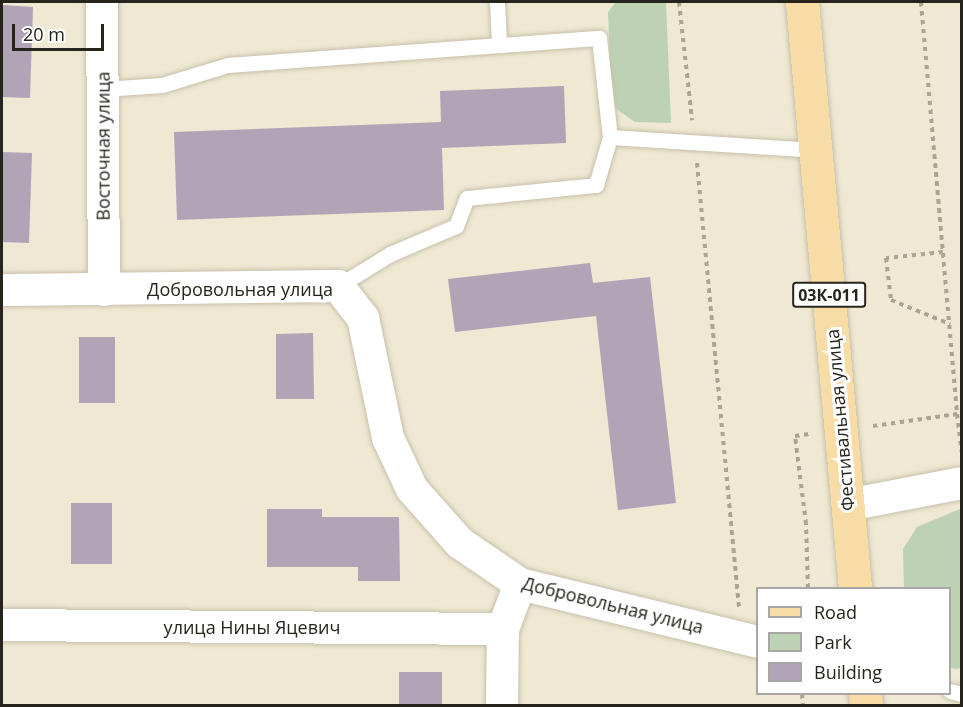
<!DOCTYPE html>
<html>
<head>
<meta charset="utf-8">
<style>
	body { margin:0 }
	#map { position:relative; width:963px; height:707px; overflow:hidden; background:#efe8d2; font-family:"Open Sans",sans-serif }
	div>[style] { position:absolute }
	.green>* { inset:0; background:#bcd2b3 }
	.building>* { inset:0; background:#b1a4b6 }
	.path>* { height:4px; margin-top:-2px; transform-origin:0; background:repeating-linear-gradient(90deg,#aaa593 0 4.5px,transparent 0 9px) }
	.roads { filter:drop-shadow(0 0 2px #c7c0ab) drop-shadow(0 0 2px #c7c0ab) }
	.service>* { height:15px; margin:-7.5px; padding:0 7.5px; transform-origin:7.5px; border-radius:7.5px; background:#fff }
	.minor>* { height:32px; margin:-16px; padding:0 16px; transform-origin:16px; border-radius:16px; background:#fff }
	.primary>* { height:33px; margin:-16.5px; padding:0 16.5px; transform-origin:16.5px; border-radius:16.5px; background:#f8dca6 }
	span { translate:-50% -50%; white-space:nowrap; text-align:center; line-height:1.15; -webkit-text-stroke:6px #fff; paint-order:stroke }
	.shield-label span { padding:2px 4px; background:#fff; border:2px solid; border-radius:4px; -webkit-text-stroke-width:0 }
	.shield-label { font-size:16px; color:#27241c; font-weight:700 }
	.street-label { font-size:18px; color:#27241c }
	.frame { position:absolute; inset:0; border:3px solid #27241c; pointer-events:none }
	.legend { position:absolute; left:756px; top:587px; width:195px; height:108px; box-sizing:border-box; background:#fff; border:2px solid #a9a7a4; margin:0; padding:8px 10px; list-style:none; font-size:18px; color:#27241c }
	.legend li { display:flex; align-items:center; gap:12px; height:30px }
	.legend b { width:30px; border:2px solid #a9a7a4 }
	.scale { position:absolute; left:12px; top:24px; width:92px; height:27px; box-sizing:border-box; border:3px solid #27241c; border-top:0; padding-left:8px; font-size:18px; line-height:21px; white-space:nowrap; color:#27241c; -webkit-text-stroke:4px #fff; paint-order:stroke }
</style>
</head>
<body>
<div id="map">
	<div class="green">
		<div style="clip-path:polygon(616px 2px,666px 2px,671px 123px,635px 122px,612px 106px,608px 12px)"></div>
		<div style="clip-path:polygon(960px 509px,962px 668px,955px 669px,950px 667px,950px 588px,904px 588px,903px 549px,917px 527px)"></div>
	</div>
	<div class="building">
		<div style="clip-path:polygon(2px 5px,33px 7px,30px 98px,2px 97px)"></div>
		<div style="clip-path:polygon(564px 86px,566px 143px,442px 148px,444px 210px,177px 220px,174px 132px,441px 122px,440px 91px)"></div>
		<div style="clip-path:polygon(2px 152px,32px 153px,29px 243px,2px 242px)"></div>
		<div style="clip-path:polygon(590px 263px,593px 283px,650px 277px,676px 503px,618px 510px,596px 316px,455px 332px,448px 279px)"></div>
		<div style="clip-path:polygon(313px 333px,314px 399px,276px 399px,276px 334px)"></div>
		<div style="clip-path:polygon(79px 337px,115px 337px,115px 403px,79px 403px)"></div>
		<div style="clip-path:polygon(71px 503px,112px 503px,112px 564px,71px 564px)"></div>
		<div style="clip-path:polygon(267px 509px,322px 509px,322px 517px,399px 517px,400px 581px,358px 581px,358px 567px,267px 567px)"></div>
		<div style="clip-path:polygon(399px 672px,442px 672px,442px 705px,399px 705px)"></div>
	</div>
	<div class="path">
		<div style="left:679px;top:2px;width:119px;rotate:83.7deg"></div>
		<div style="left:921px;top:2px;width:414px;rotate:85deg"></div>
		<div style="left:697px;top:163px;width:446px;rotate:84.6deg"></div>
		<div style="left:943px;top:252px;width:57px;rotate:174deg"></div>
		<div style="left:886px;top:258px;width:42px;rotate:83.2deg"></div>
		<div style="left:891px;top:300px;width:64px;rotate:22.1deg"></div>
		<div style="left:873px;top:426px;width:85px;rotate:-8.1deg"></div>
		<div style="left:957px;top:414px;width:38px;rotate:83deg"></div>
		<div style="left:808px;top:588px;width:64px;rotate:-91.8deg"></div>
		<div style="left:806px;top:524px;width:89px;rotate:-97.1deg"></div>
		<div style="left:795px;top:436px;width:14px;rotate:-8deg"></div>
		<div style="left:802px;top:694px;width:12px;rotate:85deg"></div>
	</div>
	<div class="roads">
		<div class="service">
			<div style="left:497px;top:2px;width:41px;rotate:87.2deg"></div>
			<div style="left:103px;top:89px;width:59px;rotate:-3.9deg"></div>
			<div style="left:162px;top:85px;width:69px;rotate:-16.9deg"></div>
			<div style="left:228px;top:65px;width:372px;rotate:-4.2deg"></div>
			<div style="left:599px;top:38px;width:100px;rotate:83.7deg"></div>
			<div style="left:338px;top:286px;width:61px;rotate:-31.6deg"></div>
			<div style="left:390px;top:254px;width:72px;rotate:-23deg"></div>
			<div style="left:456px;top:226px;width:30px;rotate:-69deg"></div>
			<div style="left:467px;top:198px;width:130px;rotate:-5.8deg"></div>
			<div style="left:596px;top:185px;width:50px;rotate:-73.7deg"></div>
			<div style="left:610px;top:137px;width:205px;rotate:3.6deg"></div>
			<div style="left:950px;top:691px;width:12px;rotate:14deg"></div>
		</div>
		<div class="minor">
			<div style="left:102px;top:2px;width:288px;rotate:89.6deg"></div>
			<div style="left:2px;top:290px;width:336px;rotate:-0.7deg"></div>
			<div style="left:338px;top:286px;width:41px;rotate:52deg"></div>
			<div style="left:363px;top:318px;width:123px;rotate:78.2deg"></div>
			<div style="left:388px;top:438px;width:56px;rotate:64.8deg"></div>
			<div style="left:412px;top:489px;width:72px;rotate:48.4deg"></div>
			<div style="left:460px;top:543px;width:73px;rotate:34.3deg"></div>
			<div style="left:520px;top:584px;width:245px;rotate:13.7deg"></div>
			<div style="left:848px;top:505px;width:116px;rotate:-10.9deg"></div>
			<div style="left:2px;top:625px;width:501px;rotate:0.46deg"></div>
			<div style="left:502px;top:706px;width:77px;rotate:-89.3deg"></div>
			<div style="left:503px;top:629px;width:48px;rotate:-69.3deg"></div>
		</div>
		<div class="primary">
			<div style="left:802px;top:2px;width:588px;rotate:84.83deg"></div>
			<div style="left:865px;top:694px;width:12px;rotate:85deg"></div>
		</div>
	</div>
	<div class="shield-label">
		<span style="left:829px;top:295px">03К-011</span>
	</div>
	<div class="street-label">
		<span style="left:103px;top:146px;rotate:-90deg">Восточная улица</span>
		<span style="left:240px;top:289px">Добровольная улица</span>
		<span style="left:840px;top:420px;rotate:-95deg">Фестивальная улица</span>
		<span style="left:613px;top:605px;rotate:14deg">Добровольная улица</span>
		<span style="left:252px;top:627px">улица Нины Яцевич</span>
	</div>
	<div class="frame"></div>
	<ul class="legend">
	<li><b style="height:8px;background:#f8dca6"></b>Road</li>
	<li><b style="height:16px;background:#bcd2b3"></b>Park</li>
	<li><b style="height:16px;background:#b1a4b6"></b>Building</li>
	</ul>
	<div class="scale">20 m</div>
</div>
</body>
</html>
